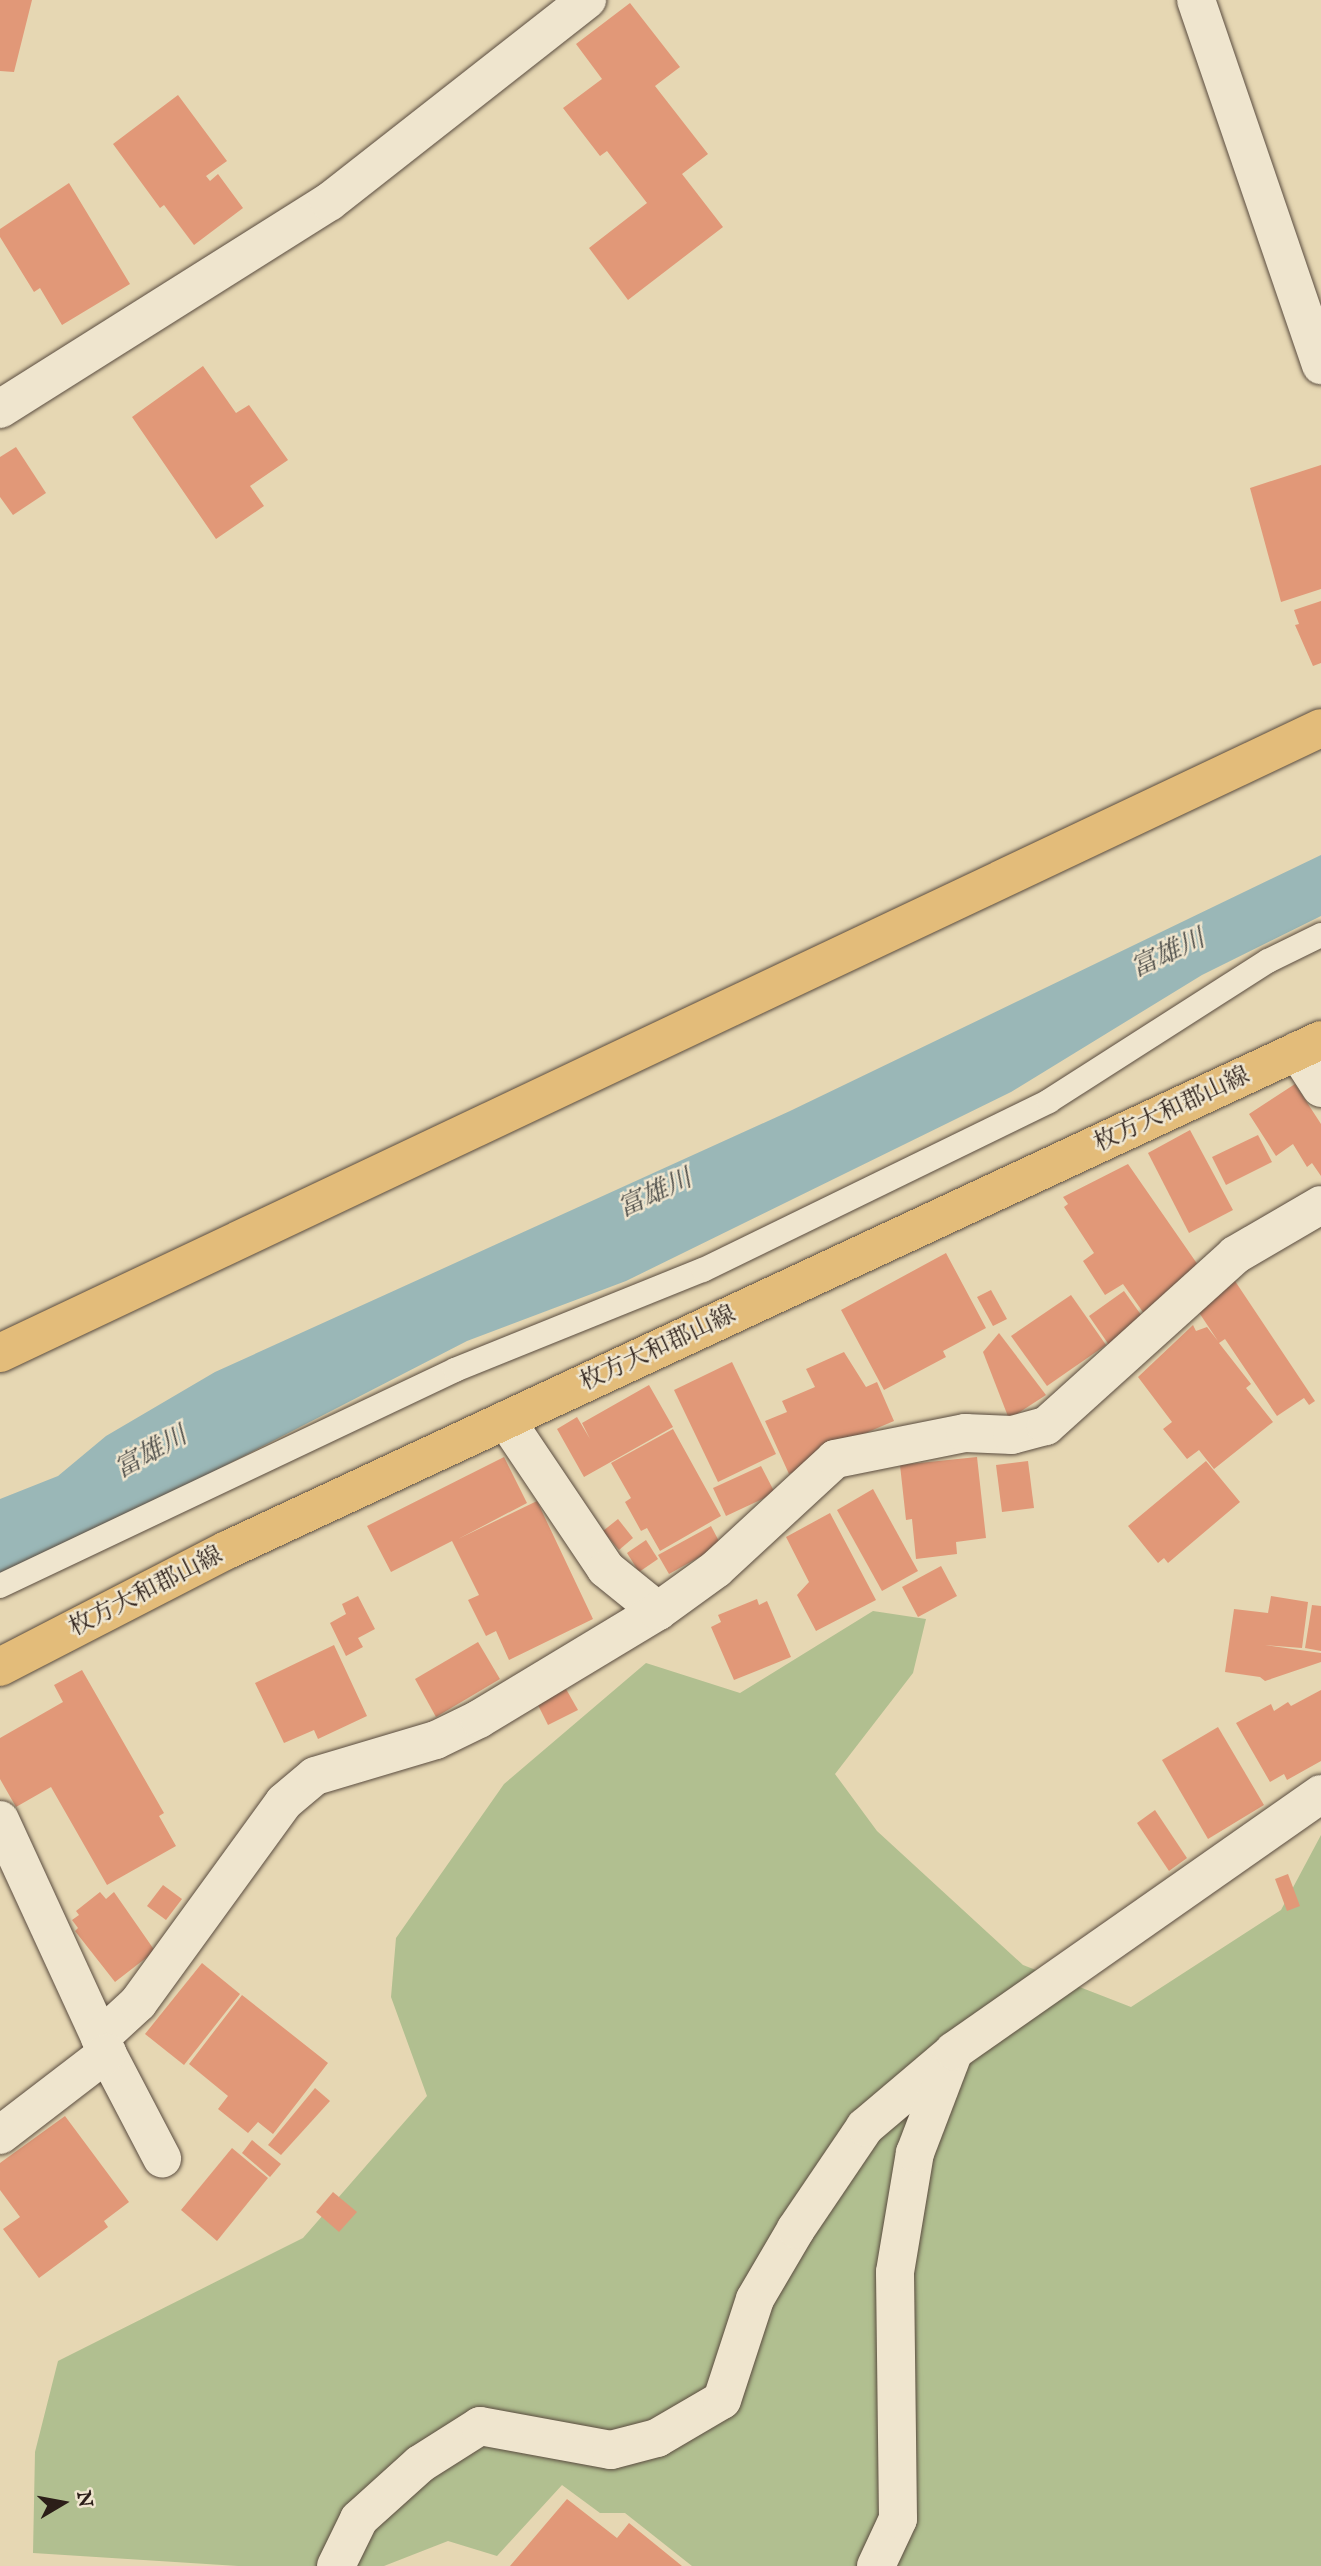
<!DOCTYPE html>
<html>
<head>
<meta charset="utf-8">
<style>
	body { margin:0 }
	#map { position:relative; width:1321px; height:2566px; overflow:hidden; background:#e6d7b3; font-family:"IM FELL English","Noto Serif JP",serif }
	div>[style] { position:absolute }
	.green>* { inset:0; background:#b1bf90 }
	.water>* { inset:0; background:#9ab7b7 }
	.building>* { inset:0; background:#e19878 }
	.roads { filter:drop-shadow(0 0 2px #5a4c3f) drop-shadow(0 0 2px #5a4c3f) }
	.service>* { height:24px; margin:-12px; padding:0 12px; transform-origin:12px; border-radius:12px; background:#efe5ce }
	.minor>* { height:38px; margin:-19px; padding:0 19px; transform-origin:19px; border-radius:19px; background:#efe5ce }
	.primary>* { height:38px; margin:-19px; padding:0 19px; transform-origin:19px; border-radius:19px; background:#e3bc7a }
	span { translate:-50% -50%; white-space:nowrap; text-align:center; line-height:1.15; -webkit-text-stroke:5px #efe5ce; paint-order:stroke }
	.street-label { font-size:24px; color:#2b1e18 }
	.water-label { font-size:26px; color:#4c4c48; font-style:italic }
	.north { position:absolute; left:28px; top:2468px; width:70px; height:70px; -webkit-text-stroke:5px #efe5ce; paint-order:stroke; rotate:80deg; font-size:19px; font-weight:700; line-height:28px; text-align:center; color:#2b1e18 }
	.north::after { content:''; display:block; margin:auto; width:24px; height:32px; background:#2b1e18; clip-path:polygon(50% 0,100% 100%,50% 72%,0 100%) }
</style>
</head>
<body>
<div id="map">
	<div class="green">
		<div style="clip-path:polygon(873px 1611px,926px 1619px,913px 1673px,835px 1774px,877px 1831px,1023px 1965px,1131px 2007px,1281px 1910px,1321px 1835px,1321px 2566px,692px 2566px,625px 2513px,600px 2513px,562px 2485px,497px 2556px,448px 2541px,384px 2566px,238px 2566px,33px 2553px,35px 2452px,58px 2361px,303px 2238px,427px 2096px,391px 1997px,396px 1938px,504px 1784px,646px 1663px,740px 1693px)"></div>
	</div>
	<div class="water">
		<div style="clip-path:polygon(1321px 855px,1321px 916px,1202px 975px,1011px 1092px,626px 1281px,467px 1341px,166px 1496px,0 1574px,0 1499px,58px 1476px,106px 1436px,215px 1372px,790px 1111px)"></div>
	</div>
	<div class="building">
		<div style="clip-path:polygon(0 0,32px 0,14px 72px,0 71px)"></div>
		<div style="clip-path:polygon(630px 3px,680px 67px,655px 86px,708px 154px,682px 174px,723px 227px,628px 300px,589px 248px,647px 203px,607px 151px,600px 156px,563px 108px,602px 79px,576px 44px)"></div>
		<div style="clip-path:polygon(178px 95px,227px 161px,206px 176px,210px 181px,218px 174px,243px 208px,194px 245px,164px 205px,160px 208px,113px 144px)"></div>
		<div style="clip-path:polygon(69px 183px,130px 284px,62px 325px,40px 288px,34px 292px,0 237px,0 229px)"></div>
		<div style="clip-path:polygon(203px 366px,236px 413px,249px 405px,288px 460px,250px 486px,264px 506px,216px 539px,132px 417px)"></div>
		<div style="clip-path:polygon(16px 447px,46px 493px,13px 515px,0 497px,0 457px)"></div>
		<div style="clip-path:polygon(1321px 465px,1321px 589px,1281px 602px,1250px 488px)"></div>
		<div style="clip-path:polygon(1321px 601px,1321px 663px,1313px 666px,1295px 625px,1299px 624px,1294px 610px)"></div>
		<div style="clip-path:polygon(1295px 1084px,1321px 1124px,1321px 1176px,1312px 1163px,1307px 1167px,1293px 1144px,1276px 1156px,1249px 1114px)"></div>
		<div style="clip-path:polygon(1190px 1130px,1233px 1210px,1189px 1233px,1148px 1153px)"></div>
		<div style="clip-path:polygon(1258px 1135px,1272px 1162px,1226px 1185px,1212px 1157px)"></div>
		<div style="clip-path:polygon(1128px 1164px,1198px 1265px,1145px 1315px,1123px 1284px,1105px 1295px,1083px 1261px,1094px 1253px,1064px 1207px,1068px 1204px,1063px 1197px)"></div>
		<div style="clip-path:polygon(946px 1253px,986px 1328px,943px 1351px,946px 1357px,884px 1390px,841px 1310px)"></div>
		<div style="clip-path:polygon(1235px 1281px,1315px 1401px,1309px 1405px,1304px 1398px,1277px 1416px,1225px 1339px,1219px 1343px,1251px 1384px,1246px 1388px,1273px 1422px,1214px 1469px,1199px 1450px,1187px 1459px,1163px 1429px,1172px 1422px,1138px 1377px,1193px 1325px,1196px 1331px,1207px 1327px,1218px 1341px,1196px 1308px)"></div>
		<div style="clip-path:polygon(991px 1290px,1007px 1319px,993px 1326px,977px 1297px)"></div>
		<div style="clip-path:polygon(1124px 1291px,1144px 1319px,1109px 1345px,1089px 1316px)"></div>
		<div style="clip-path:polygon(1071px 1295px,1106px 1345px,1047px 1386px,1011px 1336px)"></div>
		<div style="clip-path:polygon(999px 1333px,1046px 1395px,1009px 1419px,983px 1352px)"></div>
		<div style="clip-path:polygon(844px 1352px,866px 1387px,877px 1382px,894px 1421px,809px 1457px,812px 1464px,789px 1474px,765px 1421px,787px 1412px,782px 1401px,815px 1387px,806px 1369px)"></div>
		<div style="clip-path:polygon(732px 1362px,776px 1454px,718px 1482px,674px 1390px)"></div>
		<div style="clip-path:polygon(649px 1385px,673px 1427px,584px 1477px,557px 1429px,577px 1417px,590px 1439px,582px 1423px)"></div>
		<div style="clip-path:polygon(673px 1429px,721px 1516px,660px 1551px,647px 1528px,641px 1531px,625px 1502px,631px 1498px,611px 1463px)"></div>
		<div style="clip-path:polygon(504px 1457px,527px 1503px,458px 1539px,537px 1501px,593px 1619px,509px 1660px,496px 1631px,486px 1636px,468px 1600px,479px 1595px,452px 1541px,391px 1572px,367px 1526px)"></div>
		<div style="clip-path:polygon(977px 1457px,986px 1538px,956px 1542px,957px 1554px,916px 1559px,912px 1519px,906px 1520px,900px 1465px)"></div>
		<div style="clip-path:polygon(1028px 1461px,1034px 1508px,1002px 1512px,996px 1465px)"></div>
		<div style="clip-path:polygon(1206px 1461px,1240px 1502px,1168px 1563px,1164px 1558px,1158px 1563px,1128px 1526px)"></div>
		<div style="clip-path:polygon(761px 1466px,775px 1493px,726px 1516px,713px 1488px)"></div>
		<div style="clip-path:polygon(873px 1489px,918px 1571px,882px 1591px,837px 1510px)"></div>
		<div style="clip-path:polygon(830px 1513px,876px 1600px,816px 1631px,797px 1595px,809px 1582px,786px 1537px)"></div>
		<div style="clip-path:polygon(618px 1519px,633px 1538px,619px 1550px,603px 1531px)"></div>
		<div style="clip-path:polygon(711px 1526px,721px 1545px,669px 1574px,658px 1555px)"></div>
		<div style="clip-path:polygon(646px 1540px,658px 1559px,639px 1572px,627px 1553px)"></div>
		<div style="clip-path:polygon(941px 1566px,957px 1596px,918px 1617px,902px 1587px)"></div>
		<div style="clip-path:polygon(358px 1596px,375px 1629px,358px 1638px,363px 1647px,346px 1656px,330px 1623px,346px 1614px,342px 1604px)"></div>
		<div style="clip-path:polygon(1271px 1596px,1308px 1602px,1302px 1648px,1265px 1645px,1321px 1653px,1321px 1662px,1265px 1681px,1260px 1677px,1225px 1672px,1234px 1609px,1268px 1613px)"></div>
		<div style="clip-path:polygon(757px 1599px,759px 1605px,767px 1601px,791px 1657px,734px 1680px,711px 1627px,721px 1622px,718px 1615px)"></div>
		<div style="clip-path:polygon(1312px 1605px,1321px 1606px,1321px 1651px,1305px 1648px)"></div>
		<div style="clip-path:polygon(478px 1642px,500px 1679px,436px 1717px,415px 1679px)"></div>
		<div style="clip-path:polygon(334px 1645px,367px 1716px,318px 1739px,314px 1730px,284px 1743px,255px 1683px)"></div>
		<div style="clip-path:polygon(82px 1670px,164px 1813px,159px 1816px,176px 1846px,107px 1885px,51px 1787px,16px 1807px,0 1779px,0 1738px,63px 1702px,54px 1685px)"></div>
		<div style="clip-path:polygon(566px 1689px,578px 1710px,548px 1725px,537px 1703px)"></div>
		<div style="clip-path:polygon(1321px 1690px,1321px 1761px,1287px 1780px,1284px 1774px,1270px 1782px,1236px 1723px,1271px 1704px,1274px 1711px,1288px 1702px,1291px 1706px)"></div>
		<div style="clip-path:polygon(1218px 1727px,1264px 1805px,1208px 1839px,1162px 1760px)"></div>
		<div style="clip-path:polygon(1155px 1810px,1187px 1858px,1169px 1871px,1137px 1823px)"></div>
		<div style="clip-path:polygon(1288px 1874px,1300px 1906px,1287px 1911px,1275px 1879px)"></div>
		<div style="clip-path:polygon(163px 1885px,182px 1899px,166px 1920px,147px 1906px)"></div>
		<div style="clip-path:polygon(100px 1892px,106px 1899px,114px 1892px,155px 1951px,115px 1982px,75px 1931px,78px 1928px,72px 1920px,79px 1915px,76px 1911px)"></div>
		<div style="clip-path:polygon(202px 1963px,240px 1994px,184px 2065px,145px 2034px)"></div>
		<div style="clip-path:polygon(242px 1995px,328px 2063px,273px 2134px,258px 2122px,248px 2133px,218px 2109px,228px 2096px,189px 2064px)"></div>
		<div style="clip-path:polygon(315px 2088px,330px 2101px,281px 2155px,268px 2145px)"></div>
		<div style="clip-path:polygon(65px 2116px,129px 2202px,104px 2221px,108px 2227px,39px 2278px,3px 2229px,20px 2217px,0 2190px,0 2163px)"></div>
		<div style="clip-path:polygon(252px 2140px,281px 2164px,270px 2177px,242px 2153px)"></div>
		<div style="clip-path:polygon(232px 2148px,268px 2178px,217px 2241px,181px 2210px)"></div>
		<div style="clip-path:polygon(333px 2192px,357px 2212px,339px 2232px,316px 2212px)"></div>
		<div style="clip-path:polygon(567px 2499px,617px 2538px,629px 2523px,682px 2566px,510px 2566px)"></div>
	</div>
	<div class="roads">
		<div class="service">
			<div style="left:0;top:1586px;width:504px;rotate:-25.39deg"></div>
			<div style="left:455px;top:1370px;width:267px;rotate:-22deg"></div>
			<div style="left:703px;top:1270px;width:385px;rotate:-26deg"></div>
			<div style="left:1049px;top:1101px;width:260px;rotate:-32.6deg"></div>
			<div style="left:1268px;top:961px;width:59px;rotate:-26.1deg"></div>
		</div>
		<div class="minor">
			<div style="left:1196px;top:0;width:386px;rotate:71.1deg"></div>
			<div style="left:0;top:409px;width:389px;rotate:-32.2deg"></div>
			<div style="left:329px;top:202px;width:328px;rotate:-38.1deg"></div>
			<div style="left:1297px;top:1051px;width:44px;rotate:57deg"></div>
			<div style="left:506px;top:1420px;width:179px;rotate:56.1deg"></div>
			<div style="left:606px;top:1569px;width:67px;rotate:38.9deg"></div>
			<div style="left:0;top:1820px;width:256px;rotate:65.3deg"></div>
			<div style="left:107px;top:2053px;width:119px;rotate:62.4deg"></div>
			<div style="left:100px;top:2038px;width:52px;rotate:-42.6deg"></div>
			<div style="left:138px;top:2003px;width:248px;rotate:-54deg"></div>
			<div style="left:284px;top:1802px;width:40px;rotate:-40deg"></div>
			<div style="left:315px;top:1776px;width:126px;rotate:-16.6deg"></div>
			<div style="left:436px;top:1740px;width:48px;rotate:-26deg"></div>
			<div style="left:479px;top:1719px;width:209px;rotate:-31.1deg"></div>
			<div style="left:658px;top:1611px;width:72px;rotate:-35.9deg"></div>
			<div style="left:716px;top:1569px;width:162px;rotate:-42.7deg"></div>
			<div style="left:835px;top:1459px;width:133px;rotate:-11.3deg"></div>
			<div style="left:965px;top:1433px;width:47px;rotate:2.4deg"></div>
			<div style="left:1012px;top:1435px;width:35px;rotate:-15deg"></div>
			<div style="left:1046px;top:1426px;width:255px;rotate:-42.1deg"></div>
			<div style="left:1235px;top:1255px;width:99px;rotate:-30.2deg"></div>
			<div style="left:0;top:2135px;width:135px;rotate:-37.5deg"></div>
			<div style="left:336px;top:2566px;width:52px;rotate:-63.9deg"></div>
			<div style="left:359px;top:2519px;width:82px;rotate:-42deg"></div>
			<div style="left:420px;top:2464px;width:71px;rotate:-32.3deg"></div>
			<div style="left:480px;top:2426px;width:133px;rotate:10.4deg"></div>
			<div style="left:611px;top:2450px;width:48px;rotate:-14.6deg"></div>
			<div style="left:657px;top:2438px;width:75px;rotate:-30.3deg"></div>
			<div style="left:722px;top:2400px;width:106px;rotate:-71.9deg"></div>
			<div style="left:755px;top:2299px;width:81px;rotate:-59.6deg"></div>
			<div style="left:796px;top:2229px;width:123px;rotate:-55.9deg"></div>
			<div style="left:865px;top:2127px;width:111px;rotate:-40.3deg"></div>
			<div style="left:876px;top:2566px;width:52px;rotate:-64.9deg"></div>
			<div style="left:898px;top:2519px;width:247px;rotate:-90.7deg"></div>
			<div style="left:895px;top:2272px;width:121px;rotate:-80.5deg"></div>
			<div style="left:915px;top:2153px;width:109px;rotate:-69.1deg"></div>
			<div style="left:954px;top:2051px;width:448px;rotate:-35deg"></div>
		</div>
		<div class="primary">
			<div style="left:0;top:1353px;width:1461px;rotate:-25.32deg"></div>
			<div style="left:0;top:1667px;width:255px;rotate:-27.3deg"></div>
			<div style="left:227px;top:1550px;width:1207px;rotate:-24.99deg"></div>
		</div>
	</div>
	<div class="street-label">
		<span style="left:1172px;top:1110px;rotate:-25deg">枚方大和郡山線</span>
		<span style="left:658px;top:1349px;rotate:-25deg">枚方大和郡山線</span>
		<span style="left:146px;top:1592px;rotate:-27deg">枚方大和郡山線</span>
	</div>
	<div class="water-label">
		<span style="left:1168px;top:954px;rotate:-25deg">富雄川</span>
		<span style="left:655px;top:1194px;rotate:-25deg">富雄川</span>
		<span style="left:151px;top:1453px;rotate:-29deg">富雄川</span>
	</div>
	<div class="north">N</div>
</div>
</body>
</html>
